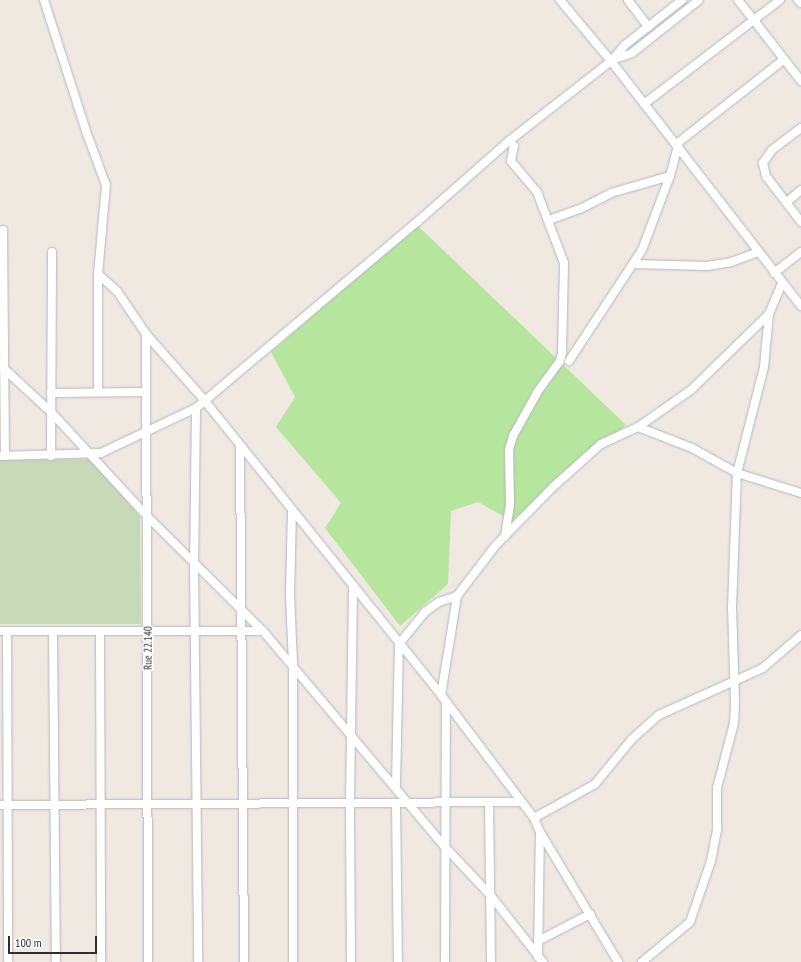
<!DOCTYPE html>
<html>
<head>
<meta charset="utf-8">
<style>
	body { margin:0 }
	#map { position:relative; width:801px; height:962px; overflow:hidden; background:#efe9e1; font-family:"PT Sans Narrow",sans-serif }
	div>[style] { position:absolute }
	.green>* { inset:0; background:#b6e59e }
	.cemetery>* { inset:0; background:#c8d9b8 }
	.roads { filter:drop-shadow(0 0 1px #b4b7c1) drop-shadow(0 0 1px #b4b7c1) }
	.minor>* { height:8px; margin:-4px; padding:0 4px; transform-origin:4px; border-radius:4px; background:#fff }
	span { translate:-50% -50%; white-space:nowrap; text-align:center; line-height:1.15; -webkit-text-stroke:3.5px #fff; paint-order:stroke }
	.street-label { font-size:11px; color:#2e2e2e }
	.scale { position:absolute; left:8px; top:936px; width:89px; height:18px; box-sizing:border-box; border:2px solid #2e2e2e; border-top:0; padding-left:5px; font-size:12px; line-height:14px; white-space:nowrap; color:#2e2e2e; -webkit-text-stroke:3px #fff; paint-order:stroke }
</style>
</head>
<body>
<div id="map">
	<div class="green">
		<div style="clip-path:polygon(417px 225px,626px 425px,512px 521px,478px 502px,451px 511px,448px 584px,400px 626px,325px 528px,341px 503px,276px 427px,295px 397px,271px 352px)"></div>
	</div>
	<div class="cemetery">
		<div style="clip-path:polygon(93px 459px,140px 517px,141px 624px,0 624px,0 460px)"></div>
	</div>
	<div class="roads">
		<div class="minor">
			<div style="left:44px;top:0;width:141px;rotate:72.2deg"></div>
			<div style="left:87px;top:134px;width:54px;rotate:69.6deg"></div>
			<div style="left:106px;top:185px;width:89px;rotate:95.1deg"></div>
			<div style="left:98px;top:274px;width:118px;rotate:90deg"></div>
			<div style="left:560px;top:0;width:80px;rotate:50.1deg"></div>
			<div style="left:611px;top:61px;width:310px;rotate:52.2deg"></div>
			<div style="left:628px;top:0;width:34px;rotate:53deg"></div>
			<div style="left:738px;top:0;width:103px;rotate:52.1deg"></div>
			<div style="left:798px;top:0;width:4px;rotate:45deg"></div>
			<div style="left:612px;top:60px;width:21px;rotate:-19deg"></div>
			<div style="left:632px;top:53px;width:85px;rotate:-38.3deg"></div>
			<div style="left:644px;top:104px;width:171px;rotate:-37.4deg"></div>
			<div style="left:801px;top:128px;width:36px;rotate:143deg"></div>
			<div style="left:772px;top:150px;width:16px;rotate:125deg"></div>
			<div style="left:763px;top:163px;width:13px;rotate:77deg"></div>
			<div style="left:766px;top:176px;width:58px;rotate:52.7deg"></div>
			<div style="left:787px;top:202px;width:18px;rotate:-41deg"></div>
			<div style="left:549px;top:220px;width:33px;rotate:-20deg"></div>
			<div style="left:580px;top:209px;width:35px;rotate:-27deg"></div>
			<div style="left:611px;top:193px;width:61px;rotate:-16.1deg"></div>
			<div style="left:3px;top:230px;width:226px;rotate:89.5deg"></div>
			<div style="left:634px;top:264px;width:73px;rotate:1.6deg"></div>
			<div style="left:707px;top:266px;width:24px;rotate:-9deg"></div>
			<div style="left:731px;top:262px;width:29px;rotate:-20deg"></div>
			<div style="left:774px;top:273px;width:34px;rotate:-38deg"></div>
			<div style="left:98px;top:274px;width:25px;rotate:42deg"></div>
			<div style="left:117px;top:291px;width:52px;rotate:56deg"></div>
			<div style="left:146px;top:334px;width:89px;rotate:48.6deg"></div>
			<div style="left:205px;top:401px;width:377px;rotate:51.2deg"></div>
			<div style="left:441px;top:695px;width:154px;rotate:52.9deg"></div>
			<div style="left:534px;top:818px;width:15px;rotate:67deg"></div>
			<div style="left:540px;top:832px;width:152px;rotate:59deg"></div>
			<div style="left:146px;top:334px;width:628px;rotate:89.82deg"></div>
			<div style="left:569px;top:361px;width:133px;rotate:-56.7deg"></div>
			<div style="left:642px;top:250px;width:79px;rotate:-69.3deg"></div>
			<div style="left:670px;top:176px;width:35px;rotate:-75deg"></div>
			<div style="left:679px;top:142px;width:131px;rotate:-38.2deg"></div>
			<div style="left:0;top:365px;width:69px;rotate:42.7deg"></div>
			<div style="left:51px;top:412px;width:142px;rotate:47.3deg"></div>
			<div style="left:147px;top:516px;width:163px;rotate:44.8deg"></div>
			<div style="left:263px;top:631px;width:284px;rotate:49.9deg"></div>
			<div style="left:446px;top:848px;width:66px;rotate:46.8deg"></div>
			<div style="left:491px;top:896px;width:84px;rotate:51.8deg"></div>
			<div style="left:51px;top:393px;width:95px;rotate:-0.6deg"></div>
			<div style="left:196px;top:408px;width:153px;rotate:90.7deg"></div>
			<div style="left:194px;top:561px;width:401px;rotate:89.4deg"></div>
			<div style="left:638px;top:427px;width:58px;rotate:21.3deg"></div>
			<div style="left:692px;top:448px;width:51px;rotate:29.1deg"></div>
			<div style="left:737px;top:473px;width:67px;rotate:17.4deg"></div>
			<div style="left:240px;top:447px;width:515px;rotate:89.55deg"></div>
			<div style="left:0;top:456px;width:101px;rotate:-1.7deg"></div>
			<div style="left:101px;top:453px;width:105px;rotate:-25.3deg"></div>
			<div style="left:196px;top:408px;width:289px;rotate:-40.1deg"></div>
			<div style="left:417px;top:222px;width:123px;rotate:-41.4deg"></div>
			<div style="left:509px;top:141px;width:130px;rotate:-38.1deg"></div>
			<div style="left:611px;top:61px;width:21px;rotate:-49deg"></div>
			<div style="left:625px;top:45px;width:73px;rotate:-38.3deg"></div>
			<div style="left:51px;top:456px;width:204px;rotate:-89.7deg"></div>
			<div style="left:292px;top:511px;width:84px;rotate:91.4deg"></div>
			<div style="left:290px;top:595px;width:70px;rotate:87.5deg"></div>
			<div style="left:293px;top:665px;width:297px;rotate:90deg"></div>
			<div style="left:505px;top:536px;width:30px;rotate:-81deg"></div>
			<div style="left:510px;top:506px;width:56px;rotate:-91deg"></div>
			<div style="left:509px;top:450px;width:15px;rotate:-74deg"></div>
			<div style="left:513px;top:436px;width:51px;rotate:-60.9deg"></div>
			<div style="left:538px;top:391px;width:37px;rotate:-54deg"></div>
			<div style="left:560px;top:361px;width:8px;rotate:-76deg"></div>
			<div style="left:562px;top:353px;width:90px;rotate:-88.7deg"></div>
			<div style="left:564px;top:263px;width:76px;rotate:-110.8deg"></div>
			<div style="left:537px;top:192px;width:40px;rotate:-130deg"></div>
			<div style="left:511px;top:161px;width:15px;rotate:-79deg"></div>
			<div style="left:514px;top:146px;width:7px;rotate:-135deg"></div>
			<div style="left:0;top:631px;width:263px"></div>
			<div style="left:7px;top:631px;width:331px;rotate:89.8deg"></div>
			<div style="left:53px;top:631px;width:331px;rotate:89.5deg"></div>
			<div style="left:100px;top:631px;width:331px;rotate:89.8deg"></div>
			<div style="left:441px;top:695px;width:100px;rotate:-80.8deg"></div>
			<div style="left:457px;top:596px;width:64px;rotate:-52.6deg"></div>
			<div style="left:496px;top:545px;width:81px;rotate:-45.5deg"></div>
			<div style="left:553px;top:487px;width:64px;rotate:-41.9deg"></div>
			<div style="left:601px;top:444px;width:41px;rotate:-24.7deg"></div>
			<div style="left:638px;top:427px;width:65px;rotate:-34.9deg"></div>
			<div style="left:691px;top:390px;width:109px;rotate:-44.3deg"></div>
			<div style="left:396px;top:785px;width:141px;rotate:-88.8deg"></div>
			<div style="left:399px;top:644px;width:41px;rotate:-50.9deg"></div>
			<div style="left:425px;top:612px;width:17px;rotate:-36deg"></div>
			<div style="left:439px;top:602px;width:19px;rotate:-18deg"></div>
			<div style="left:489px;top:802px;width:160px;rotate:89.3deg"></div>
			<div style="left:396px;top:803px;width:159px;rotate:89.3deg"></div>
			<div style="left:0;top:805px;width:520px;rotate:-0.33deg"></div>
			<div style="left:534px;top:818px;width:70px;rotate:-29.1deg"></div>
			<div style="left:595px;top:784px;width:58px;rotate:-50.6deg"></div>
			<div style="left:632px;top:739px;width:36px;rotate:-42deg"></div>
			<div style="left:659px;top:715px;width:114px;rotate:-24.3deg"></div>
			<div style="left:763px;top:668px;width:50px;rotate:-41deg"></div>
			<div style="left:538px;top:941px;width:59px;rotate:-27.4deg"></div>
			<div style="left:538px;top:957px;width:124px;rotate:-89.1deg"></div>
			<div style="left:351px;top:962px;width:159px;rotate:-90.4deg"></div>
			<div style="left:350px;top:803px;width:215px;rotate:-89.2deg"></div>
			<div style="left:445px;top:962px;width:260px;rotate:-89.8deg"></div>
			<div style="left:642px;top:962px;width:62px;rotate:-39.8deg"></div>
			<div style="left:690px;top:922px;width:65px;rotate:-71deg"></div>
			<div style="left:711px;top:861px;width:33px;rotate:-79deg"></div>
			<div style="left:717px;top:829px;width:41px;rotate:-90deg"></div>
			<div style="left:717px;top:788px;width:67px;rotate:-75.3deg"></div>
			<div style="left:734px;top:723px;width:21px;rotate:-87deg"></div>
			<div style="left:735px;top:702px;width:94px;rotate:-91.8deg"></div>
			<div style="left:732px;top:608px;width:135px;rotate:-87.9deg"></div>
			<div style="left:737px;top:473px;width:109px;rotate:-75.7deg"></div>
			<div style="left:764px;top:367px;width:53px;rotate:-84.6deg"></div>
			<div style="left:769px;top:314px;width:33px;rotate:-67deg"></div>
		</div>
	</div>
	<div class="street-label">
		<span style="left:148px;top:648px;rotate:-90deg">Rue 22.140</span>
	</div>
	<div class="scale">100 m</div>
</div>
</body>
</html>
